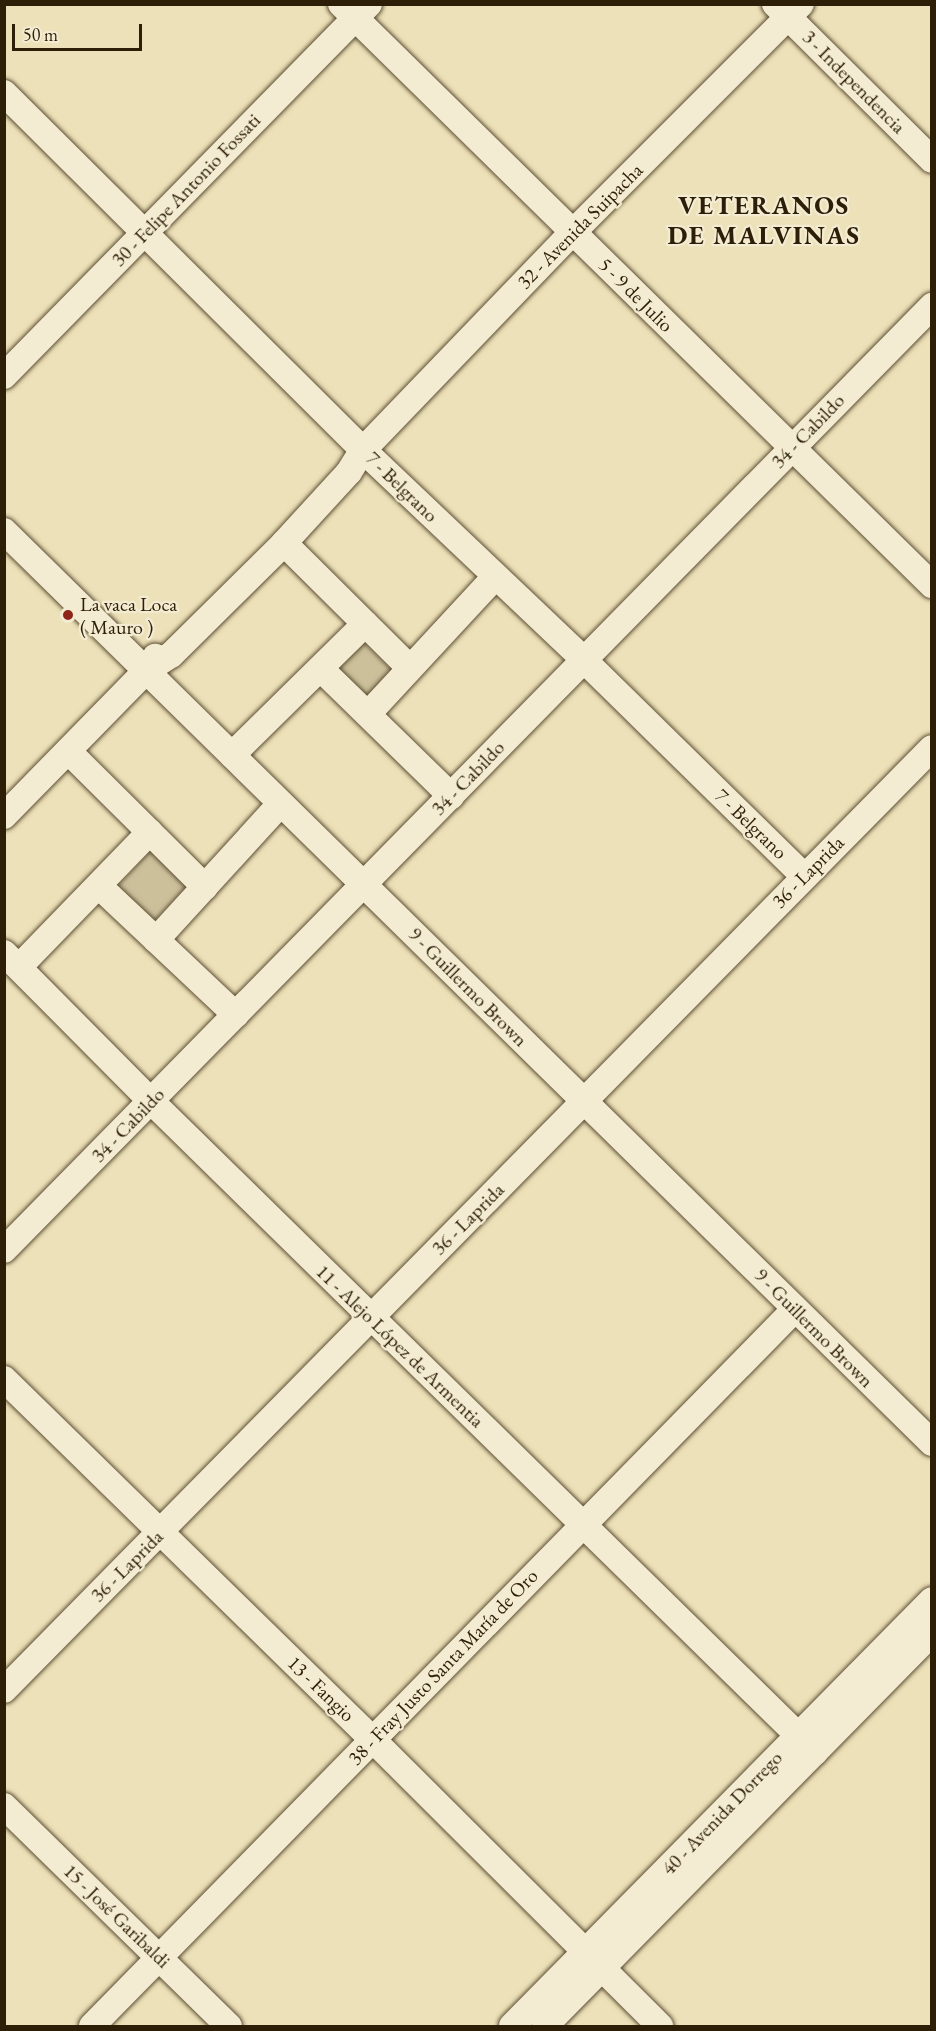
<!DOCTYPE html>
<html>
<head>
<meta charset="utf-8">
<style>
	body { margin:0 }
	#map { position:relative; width:936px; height:2031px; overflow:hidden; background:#ede1b9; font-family:"EB Garamond",serif }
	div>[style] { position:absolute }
	.green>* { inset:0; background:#ccc09b }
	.roads { filter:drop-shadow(0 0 2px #5d4f34) drop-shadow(0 0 2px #5d4f34) }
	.minor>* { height:26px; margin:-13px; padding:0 13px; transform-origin:13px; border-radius:13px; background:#f3ecd2 }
	.dots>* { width:16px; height:16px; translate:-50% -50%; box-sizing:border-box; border:3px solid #f3ecd2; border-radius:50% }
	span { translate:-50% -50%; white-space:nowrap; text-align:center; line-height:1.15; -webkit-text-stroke:4.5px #f3ecd2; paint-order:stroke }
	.street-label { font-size:20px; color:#2d1e07 }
	.poi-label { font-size:20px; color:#2d1e07 }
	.left { translate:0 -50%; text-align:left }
	.district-label { font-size:26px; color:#2d1e07; font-weight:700; letter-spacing:1.5px }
	.frame { position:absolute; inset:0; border:6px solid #2d1e07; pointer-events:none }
	.scale { position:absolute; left:12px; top:24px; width:130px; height:27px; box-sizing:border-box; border:3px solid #2d1e07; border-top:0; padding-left:8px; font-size:18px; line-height:21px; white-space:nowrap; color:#2d1e07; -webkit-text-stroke:4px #f3ecd2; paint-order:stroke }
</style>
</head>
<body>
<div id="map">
	<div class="green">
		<div style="clip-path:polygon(364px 643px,392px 670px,367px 696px,338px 669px)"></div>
		<div style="clip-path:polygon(153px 848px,190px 883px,153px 922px,117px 887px)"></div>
	</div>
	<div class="roads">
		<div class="minor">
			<div style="left:341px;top:4px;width:829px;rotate:44.51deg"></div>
			<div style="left:775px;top:4px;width:221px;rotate:44.8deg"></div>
			<div style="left:4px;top:93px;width:506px;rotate:44.84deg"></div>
			<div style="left:363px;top:450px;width:305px;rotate:43.5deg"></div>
			<div style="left:584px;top:660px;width:308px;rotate:44.5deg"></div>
			<div style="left:4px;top:376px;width:521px;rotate:-45.54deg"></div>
			<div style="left:4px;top:531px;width:1301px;rotate:44.5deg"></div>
			<div style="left:284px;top:543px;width:177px;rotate:44.8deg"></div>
			<div style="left:321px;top:669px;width:182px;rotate:44.3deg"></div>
			<div style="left:146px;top:671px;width:30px;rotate:-33deg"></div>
			<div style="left:171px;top:655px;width:159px;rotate:-44.7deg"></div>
			<div style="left:284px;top:543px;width:96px;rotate:-47.5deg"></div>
			<div style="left:349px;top:472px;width:26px;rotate:-58deg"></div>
			<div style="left:363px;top:450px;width:303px;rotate:-46.1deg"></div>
			<div style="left:573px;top:232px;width:322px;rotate:-45deg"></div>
			<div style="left:368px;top:714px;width:187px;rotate:-47.2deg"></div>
			<div style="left:68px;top:751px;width:193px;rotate:44.8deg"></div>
			<div style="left:232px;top:755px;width:187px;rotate:-44.6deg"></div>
			<div style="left:4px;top:816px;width:203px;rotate:-45.6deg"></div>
			<div style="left:146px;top:671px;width:17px;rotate:-57deg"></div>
			<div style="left:99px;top:886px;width:188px;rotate:43.3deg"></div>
			<div style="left:156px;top:940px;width:185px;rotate:-47.6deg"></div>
			<div style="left:4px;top:953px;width:209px;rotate:45.2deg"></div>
			<div style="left:151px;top:1101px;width:930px;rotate:44.43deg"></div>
			<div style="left:19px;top:967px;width:188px;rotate:-45.9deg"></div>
			<div style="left:4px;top:1250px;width:1324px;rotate:-45.49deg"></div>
			<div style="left:4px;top:1379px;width:515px;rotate:44.37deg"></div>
			<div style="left:372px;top:1739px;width:407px;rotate:44.9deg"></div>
			<div style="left:4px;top:1690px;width:1322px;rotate:-45.43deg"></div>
			<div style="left:4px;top:1806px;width:315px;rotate:44.4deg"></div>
			<div style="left:92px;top:2026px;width:1004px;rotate:-45.56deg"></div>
			<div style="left:512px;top:2026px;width:598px;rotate:-45.41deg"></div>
			<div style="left:545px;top:2026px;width:552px;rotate:-45.44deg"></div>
		</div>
	</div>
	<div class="dots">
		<div style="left:68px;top:615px;background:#8f2418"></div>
	</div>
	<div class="street-label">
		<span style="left:854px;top:82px;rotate:45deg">3 - Independencia</span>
		<span style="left:186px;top:190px;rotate:-46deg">30 - Felipe Antonio Fossati</span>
		<span style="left:580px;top:226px;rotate:-45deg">32 - Avenida Suipacha</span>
		<span style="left:636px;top:295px;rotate:45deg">5 - 9 de Julio</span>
		<span style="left:808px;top:431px;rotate:-46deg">34 - Cabildo</span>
		<span style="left:402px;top:487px;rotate:44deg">7 - Belgrano</span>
		<span style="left:468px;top:778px;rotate:-46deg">34 - Cabildo</span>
		<span style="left:751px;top:824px;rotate:44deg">7 - Belgrano</span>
		<span style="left:808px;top:872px;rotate:-45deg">36 - Laprida</span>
		<span style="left:468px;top:987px;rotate:45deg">9 - Guillermo Brown</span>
		<span style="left:128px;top:1125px;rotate:-46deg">34 - Cabildo</span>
		<span style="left:468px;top:1219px;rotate:-45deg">36 - Laprida</span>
		<span style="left:814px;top:1328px;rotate:45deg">9 - Guillermo Brown</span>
		<span style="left:400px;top:1346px;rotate:44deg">11 - Alejo López de Armentia</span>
		<span style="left:127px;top:1566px;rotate:-45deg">36 - Laprida</span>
		<span style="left:443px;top:1667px;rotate:-46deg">38 - Fray Justo Santa María de Oro</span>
		<span style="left:321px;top:1689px;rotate:44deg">13 - Fangio</span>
		<span style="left:722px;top:1813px;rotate:-46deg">40 - Avenida Dorrego</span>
		<span style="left:117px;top:1916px;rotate:44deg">15 - José Garibaldi</span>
	</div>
	<div class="poi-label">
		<span class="left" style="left:80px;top:616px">La vaca Loca<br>( Mauro )</span>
	</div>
	<div class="district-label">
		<span style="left:764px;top:221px">VETERANOS<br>DE MALVINAS</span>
	</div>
	<div class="frame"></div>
	<div class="scale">50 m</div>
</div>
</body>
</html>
